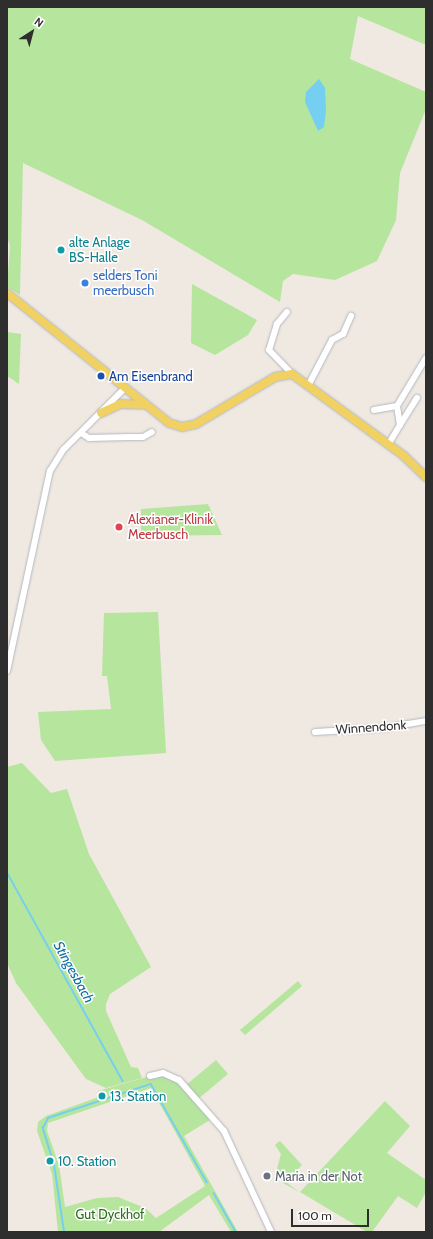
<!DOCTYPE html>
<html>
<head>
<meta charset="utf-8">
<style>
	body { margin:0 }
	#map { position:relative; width:433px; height:1239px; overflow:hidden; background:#efe9e1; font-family:Cabin,sans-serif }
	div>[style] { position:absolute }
	.green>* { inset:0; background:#b6e59e }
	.water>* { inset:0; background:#75cff0 }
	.stream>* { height:1.5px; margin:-0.75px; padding:0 0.75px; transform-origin:0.75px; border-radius:0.75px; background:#75cff0 }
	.roads { filter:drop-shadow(0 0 1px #b4b7c1) drop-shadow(0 0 1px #b4b7c1) }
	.minor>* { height:6px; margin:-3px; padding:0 3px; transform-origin:3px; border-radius:3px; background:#fff }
	.major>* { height:8px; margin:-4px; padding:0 4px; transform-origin:4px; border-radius:4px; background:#f2d163 }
	.dots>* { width:11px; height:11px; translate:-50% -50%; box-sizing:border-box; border:2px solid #fff; border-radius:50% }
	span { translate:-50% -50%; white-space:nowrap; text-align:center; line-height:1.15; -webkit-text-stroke:3px #fff; paint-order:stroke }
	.culture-label { font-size:13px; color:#0d838f }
	.left { translate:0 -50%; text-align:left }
	.shop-label { font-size:13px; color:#366cbe }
	.transit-label { font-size:13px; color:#164399 }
	.health-label { font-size:13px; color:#be3a42 }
	.street-label { font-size:13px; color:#2e2e2e }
	.worship-label { font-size:13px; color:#5b616d }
	.park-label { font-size:13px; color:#2c6e1b }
	.water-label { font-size:14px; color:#0d6fa3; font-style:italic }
	.frame { position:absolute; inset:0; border:8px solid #2e2e2e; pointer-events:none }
	.north { position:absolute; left:12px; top:12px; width:40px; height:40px; -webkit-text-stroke:3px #fff; paint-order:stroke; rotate:36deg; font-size:11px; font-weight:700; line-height:16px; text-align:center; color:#2e2e2e }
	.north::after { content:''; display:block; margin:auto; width:14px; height:18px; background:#2e2e2e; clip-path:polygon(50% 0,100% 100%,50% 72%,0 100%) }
	.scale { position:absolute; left:291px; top:1209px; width:78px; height:18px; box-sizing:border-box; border:2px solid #2e2e2e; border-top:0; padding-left:5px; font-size:12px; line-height:14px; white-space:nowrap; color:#2e2e2e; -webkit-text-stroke:3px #fff; paint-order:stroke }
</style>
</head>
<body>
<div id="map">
	<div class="green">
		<div style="clip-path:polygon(7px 7px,426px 7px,426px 45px,358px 16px,350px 59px,426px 92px,426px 109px,400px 173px,396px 220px,377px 261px,335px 280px,293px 274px,283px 281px,280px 302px,142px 220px,23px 163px,20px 295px,7px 287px,10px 246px,7px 237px)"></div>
		<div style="clip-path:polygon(192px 284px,257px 320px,248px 335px,215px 355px,191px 343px)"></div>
		<div style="clip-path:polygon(7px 332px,21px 334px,19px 384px,7px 376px)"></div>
		<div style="clip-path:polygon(208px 504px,222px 535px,141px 536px,141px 509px)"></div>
		<div style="clip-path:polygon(158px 612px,166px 753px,55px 761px,41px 740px,38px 712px,111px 709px,107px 676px,102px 676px,104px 613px)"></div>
		<div style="clip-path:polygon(22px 763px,51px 793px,67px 789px,89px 854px,151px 967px,110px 994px,106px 1004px,106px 1011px,131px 1067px,138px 1068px,142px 1078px,106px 1088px,86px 1079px,16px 983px,7px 963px,7px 767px)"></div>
		<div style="clip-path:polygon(298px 981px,302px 986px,245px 1035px,240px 1030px)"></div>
		<div style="clip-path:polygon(216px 1060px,228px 1074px,198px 1099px,186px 1085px)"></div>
		<div style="clip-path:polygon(evenodd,157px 1074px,175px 1077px,213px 1118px,184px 1136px,238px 1232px,231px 1232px,209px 1195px,159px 1232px,58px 1232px,52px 1174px,37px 1131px,38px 1122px,46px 1116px,96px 1098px,98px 1091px,157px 1074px,151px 1088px,205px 1186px,156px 1218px,145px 1208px,118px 1197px,97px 1198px,65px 1207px,59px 1165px,47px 1131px,48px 1123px,151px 1088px)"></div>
		<div style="clip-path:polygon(385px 1101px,410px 1126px,387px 1153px,426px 1180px,426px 1192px,417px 1208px,398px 1196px,372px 1232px,367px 1232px,300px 1192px)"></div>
		<div style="clip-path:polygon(280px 1141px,302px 1165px,286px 1182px,299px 1192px,283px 1183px,276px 1172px,281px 1154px,275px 1145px)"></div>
	</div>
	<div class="water">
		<div style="clip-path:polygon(319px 79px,325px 88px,326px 111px,324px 127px,318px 131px,305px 102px,306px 92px)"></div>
	</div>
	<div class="stream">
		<div style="left:7px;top:872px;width:239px;rotate:61deg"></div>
		<div style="left:214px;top:1193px;width:45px;rotate:60.6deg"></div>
		<div style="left:64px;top:1232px;width:68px;rotate:-98.5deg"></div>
		<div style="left:54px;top:1165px;width:39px;rotate:-107deg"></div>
		<div style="left:43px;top:1128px;width:11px;rotate:-63deg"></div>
		<div style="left:48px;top:1118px;width:108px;rotate:-18.3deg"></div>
		<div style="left:151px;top:1084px;width:113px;rotate:60.3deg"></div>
	</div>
	<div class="roads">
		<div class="minor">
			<div style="left:287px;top:312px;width:16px;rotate:130deg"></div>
			<div style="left:277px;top:324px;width:27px;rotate:107deg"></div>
			<div style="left:269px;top:350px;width:33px;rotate:46deg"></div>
			<div style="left:309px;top:384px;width:50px;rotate:-62.4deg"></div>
			<div style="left:332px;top:340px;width:13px;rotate:-29deg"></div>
			<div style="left:343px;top:334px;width:20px;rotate:-66deg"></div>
			<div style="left:374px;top:410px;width:23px;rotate:-10deg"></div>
			<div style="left:397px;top:406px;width:56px;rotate:-58.9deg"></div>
			<div style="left:400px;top:425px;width:32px;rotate:-58deg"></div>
			<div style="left:81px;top:433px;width:9px;rotate:32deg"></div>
			<div style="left:89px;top:438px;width:40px;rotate:-1.4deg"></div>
			<div style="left:129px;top:437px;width:14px"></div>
			<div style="left:143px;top:437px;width:10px;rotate:-29deg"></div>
			<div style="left:388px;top:445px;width:23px;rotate:-59deg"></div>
			<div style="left:400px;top:425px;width:19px;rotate:-99deg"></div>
			<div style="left:7px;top:671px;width:205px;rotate:-77.9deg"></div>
			<div style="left:50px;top:471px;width:26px;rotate:-58deg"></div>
			<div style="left:64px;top:449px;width:85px;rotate:-45deg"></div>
			<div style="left:315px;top:732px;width:69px;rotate:-3.3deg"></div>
			<div style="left:384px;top:728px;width:43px;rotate:-9.5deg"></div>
			<div style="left:150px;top:1076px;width:13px;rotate:-13deg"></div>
			<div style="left:163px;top:1073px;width:17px;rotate:24deg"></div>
			<div style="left:179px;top:1080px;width:68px;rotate:48.6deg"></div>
			<div style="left:224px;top:1131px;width:111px;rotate:65deg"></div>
		</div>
		<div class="major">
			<div style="left:7px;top:293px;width:208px;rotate:38.7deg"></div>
			<div style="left:169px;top:423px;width:14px;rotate:17deg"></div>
			<div style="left:182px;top:427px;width:14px;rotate:-12deg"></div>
			<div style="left:196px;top:424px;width:92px;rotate:-30.7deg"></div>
			<div style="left:275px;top:377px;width:17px;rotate:-10deg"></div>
			<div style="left:292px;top:374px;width:139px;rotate:36.2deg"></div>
			<div style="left:404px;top:456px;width:30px;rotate:44deg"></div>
			<div style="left:101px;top:413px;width:21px;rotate:-25deg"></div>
			<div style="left:120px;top:404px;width:24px;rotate:2deg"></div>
		</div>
	</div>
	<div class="dots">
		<div style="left:61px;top:250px;background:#0f9aa8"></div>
		<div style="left:85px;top:283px;background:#3f7fe0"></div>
		<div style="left:101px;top:376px;background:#1a4fb4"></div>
		<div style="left:119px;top:527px;background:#e0444e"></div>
		<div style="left:102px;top:1096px;background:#0f9aa8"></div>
		<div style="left:50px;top:1161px;background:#0f9aa8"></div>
		<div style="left:267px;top:1176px;background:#6b7280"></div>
	</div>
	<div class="culture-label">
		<span class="left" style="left:69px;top:250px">alte Anlage<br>BS-Halle</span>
		<span class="left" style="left:110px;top:1096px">13. Station</span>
		<span class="left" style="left:58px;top:1161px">10. Station</span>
	</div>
	<div class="shop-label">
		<span class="left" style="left:93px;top:283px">selders Toni<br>meerbusch</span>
	</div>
	<div class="transit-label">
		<span class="left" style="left:109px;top:376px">Am Eisenbrand</span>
	</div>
	<div class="health-label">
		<span class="left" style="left:128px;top:527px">Alexianer-Klinik<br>Meerbusch</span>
	</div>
	<div class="street-label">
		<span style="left:371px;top:727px;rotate:-4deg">Winnendonk</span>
	</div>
	<div class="worship-label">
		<span class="left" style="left:275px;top:1176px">Maria in der Not</span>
	</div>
	<div class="park-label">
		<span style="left:110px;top:1214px">Gut Dyckhof</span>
	</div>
	<div class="water-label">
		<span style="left:74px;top:972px;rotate:61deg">Stingesbach</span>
	</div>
	<div class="frame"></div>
	<div class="north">N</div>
	<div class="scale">100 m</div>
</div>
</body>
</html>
